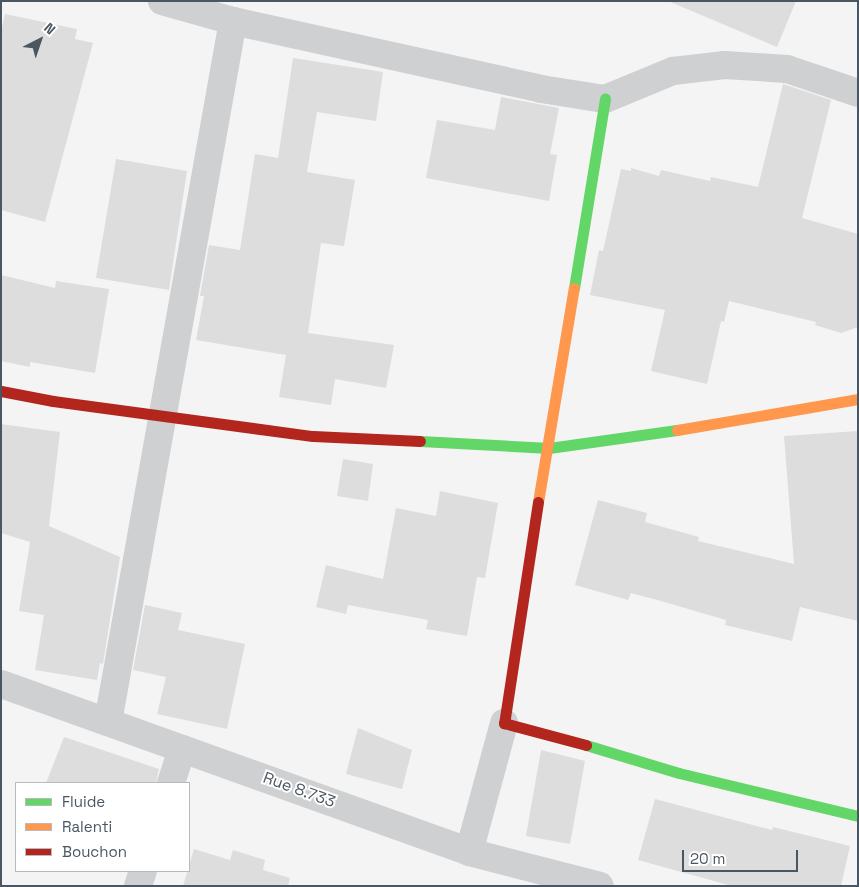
<!DOCTYPE html>
<html>
<head>
<meta charset="utf-8">
<style>
	body { margin:0 }
	#map { position:relative; width:859px; height:887px; overflow:hidden; background:#f4f4f4; font-family:"Space Grotesk",sans-serif }
	div>[style] { position:absolute }
	.building>* { inset:0; background:#ddddde }
	.street>* { height:28px; margin:-14px; padding:0 14px; transform-origin:14px; border-radius:14px; background:#ced0d2 }
	.fast>* { height:11px; margin:-5.5px; padding:0 5.5px; transform-origin:5.5px; border-radius:5.5px; background:#63d668 }
	.slow>* { height:11px; margin:-5.5px; padding:0 5.5px; transform-origin:5.5px; border-radius:5.5px; background:#ff974d }
	.jam>* { height:11px; margin:-5.5px; padding:0 5.5px; transform-origin:5.5px; border-radius:5.5px; background:#b3261e }
	span { translate:-50% -50%; white-space:nowrap; text-align:center; line-height:1.15; -webkit-text-stroke:4px #fff; paint-order:stroke }
	.street-label { font-size:16px; color:#4a5661 }
	.frame { position:absolute; inset:0; border:2px solid #4a5661; pointer-events:none }
	.legend { position:absolute; left:15px; top:782px; width:175px; height:90px; box-sizing:border-box; background:#fff; border:1px solid #b7bbc0; margin:0; padding:6px 9px; list-style:none; font-size:15px; color:#4a5661 }
	.legend li { display:flex; align-items:center; gap:10px; height:25px }
	.legend b { width:25px; border:1px solid #b7bbc0 }
	.north { position:absolute; left:15px; top:15px; width:50px; height:50px; -webkit-text-stroke:4px #fff; paint-order:stroke; rotate:41deg; font-size:14px; font-weight:700; line-height:20px; text-align:center; color:#4a5661 }
	.north::after { content:''; display:block; margin:auto; width:18px; height:22px; background:#4a5661; clip-path:polygon(50% 0,100% 100%,50% 72%,0 100%) }
	.scale { position:absolute; left:682px; top:850px; width:116px; height:22px; box-sizing:border-box; border:2px solid #4a5661; border-top:0; padding-left:6px; font-size:15px; line-height:18px; white-space:nowrap; color:#4a5661; -webkit-text-stroke:4px #fff; paint-order:stroke }
</style>
</head>
<body>
<div id="map">
	<div class="building">
		<div style="clip-path:polygon(668px 1px,796px 1px,777px 47px)"></div>
		<div style="clip-path:polygon(5px 14px,77px 29px,75px 39px,93px 43px,45px 222px,1px 210px,1px 32px)"></div>
		<div style="clip-path:polygon(293px 58px,383px 72px,376px 121px,317px 112px,307px 172px,355px 180px,344px 246px,321px 243px,308px 333px,394px 345px,386px 388px,335px 379px,331px 405px,279px 397px,286px 355px,196px 340px,204px 296px,200px 296px,209px 245px,240px 250px,255px 154px,278px 158px)"></div>
		<div style="clip-path:polygon(783px 84px,831px 100px,802px 218px,858px 234px,858px 327px,841px 333px,815px 325px,816px 322px,729px 301px,724px 322px,721px 321px,707px 384px,651px 371px,665px 310px,590px 295px,599px 250px,603px 251px,621px 169px,631px 171px,631px 168px,659px 176px,661px 170px,710px 181px,711px 177px,758px 187px)"></div>
		<div style="clip-path:polygon(501px 97px,559px 108px,550px 154px,557px 155px,549px 201px,426px 178px,437px 120px,495px 130px)"></div>
		<div style="clip-path:polygon(116px 159px,187px 171px,169px 290px,96px 278px)"></div>
		<div style="clip-path:polygon(1px 275px,55px 288px,56px 281px,109px 289px,95px 373px,30px 362px,30px 367px,1px 361px)"></div>
		<div style="clip-path:polygon(1px 424px,60px 432px,49px 526px,120px 557px,103px 664px,100px 663px,97px 680px,35px 670px,44px 615px,19px 611px,30px 542px,1px 533px)"></div>
		<div style="clip-path:polygon(858px 431px,858px 621px,800px 607px,792px 641px,725px 625px,726px 620px,661px 601px,631px 593px,628px 600px,575px 585px,598px 500px,647px 513px,645px 522px,699px 537px,698px 541px,794px 564px,784px 436px)"></div>
		<div style="clip-path:polygon(343px 459px,373px 464px,368px 501px,337px 496px)"></div>
		<div style="clip-path:polygon(440px 491px,498px 503px,485px 578px,477px 577px,467px 636px,426px 629px,428px 620px,348px 605px,346px 614px,316px 607px,326px 565px,383px 579px,396px 508px,436px 516px)"></div>
		<div style="clip-path:polygon(145px 605px,182px 613px,178px 630px,245px 644px,227px 729px,157px 714px,166px 677px,133px 670px)"></div>
		<div style="clip-path:polygon(358px 728px,412px 750px,402px 789px,346px 774px)"></div>
		<div style="clip-path:polygon(64px 737px,159px 769px,156px 783px,46px 783px)"></div>
		<div style="clip-path:polygon(541px 750px,585px 761px,570px 844px,526px 836px)"></div>
		<div style="clip-path:polygon(655px 799px,772px 830px,773px 827px,850px 846px,841px 886px,732px 886px,638px 860px)"></div>
		<div style="clip-path:polygon(194px 849px,230px 860px,233px 850px,265px 860px,263px 870px,290px 878px,288px 886px,183px 886px)"></div>
	</div>
	<div class="street">
		<div style="left:233px;top:21px;width:315px;rotate:12.4deg"></div>
		<div style="left:541px;top:89px;width:65px;rotate:8.9deg"></div>
		<div style="left:605px;top:99px;width:74px;rotate:-22.4deg"></div>
		<div style="left:673px;top:71px;width:52px;rotate:-6.6deg"></div>
		<div style="left:725px;top:65px;width:62px;rotate:3.7deg"></div>
		<div style="left:787px;top:69px;width:75px;rotate:18.7deg"></div>
		<div style="left:1px;top:684px;width:497px;rotate:19.7deg"></div>
		<div style="left:469px;top:852px;width:135px;rotate:14.5deg"></div>
		<div style="left:108px;top:722px;width:712px;rotate:-79.89deg"></div>
		<div style="left:233px;top:21px;width:74px;rotate:-164.3deg"></div>
		<div style="left:171px;top:783px;width:36px;rotate:-72deg"></div>
		<div style="left:469px;top:852px;width:134px;rotate:-74.8deg"></div>
		<div style="left:138px;top:886px;width:16px;rotate:-72deg"></div>
	</div>
	<div class="fast">
		<div style="left:574px;top:288px;width:192px;rotate:-80.7deg"></div>
		<div style="left:420px;top:441px;width:129px;rotate:3.1deg"></div>
		<div style="left:549px;top:448px;width:129px;rotate:-8deg"></div>
		<div style="left:586px;top:745px;width:97px;rotate:16.8deg"></div>
		<div style="left:679px;top:773px;width:184px;rotate:13.5deg"></div>
	</div>
	<div class="slow">
		<div style="left:677px;top:430px;width:184px;rotate:-9.7deg"></div>
		<div style="left:538px;top:502px;width:217px;rotate:-80.5deg"></div>
	</div>
	<div class="jam">
		<div style="left:1px;top:391px;width:53px;rotate:10.9deg"></div>
		<div style="left:53px;top:401px;width:262px;rotate:7.7deg"></div>
		<div style="left:313px;top:436px;width:107px;rotate:2.7deg"></div>
		<div style="left:538px;top:502px;width:224px;rotate:98.7deg"></div>
		<div style="left:504px;top:723px;width:85px;rotate:15deg"></div>
	</div>
	<div class="street-label">
		<span style="left:299px;top:790px;rotate:20deg">Rue 8.733</span>
	</div>
	<div class="frame"></div>
	<ul class="legend">
	<li><b style="height:6px;background:#63d668"></b>Fluide</li>
	<li><b style="height:6px;background:#ff974d"></b>Ralenti</li>
	<li><b style="height:6px;background:#b3261e"></b>Bouchon</li>
	</ul>
	<div class="north">N</div>
	<div class="scale">20 m</div>
</div>
</body>
</html>
